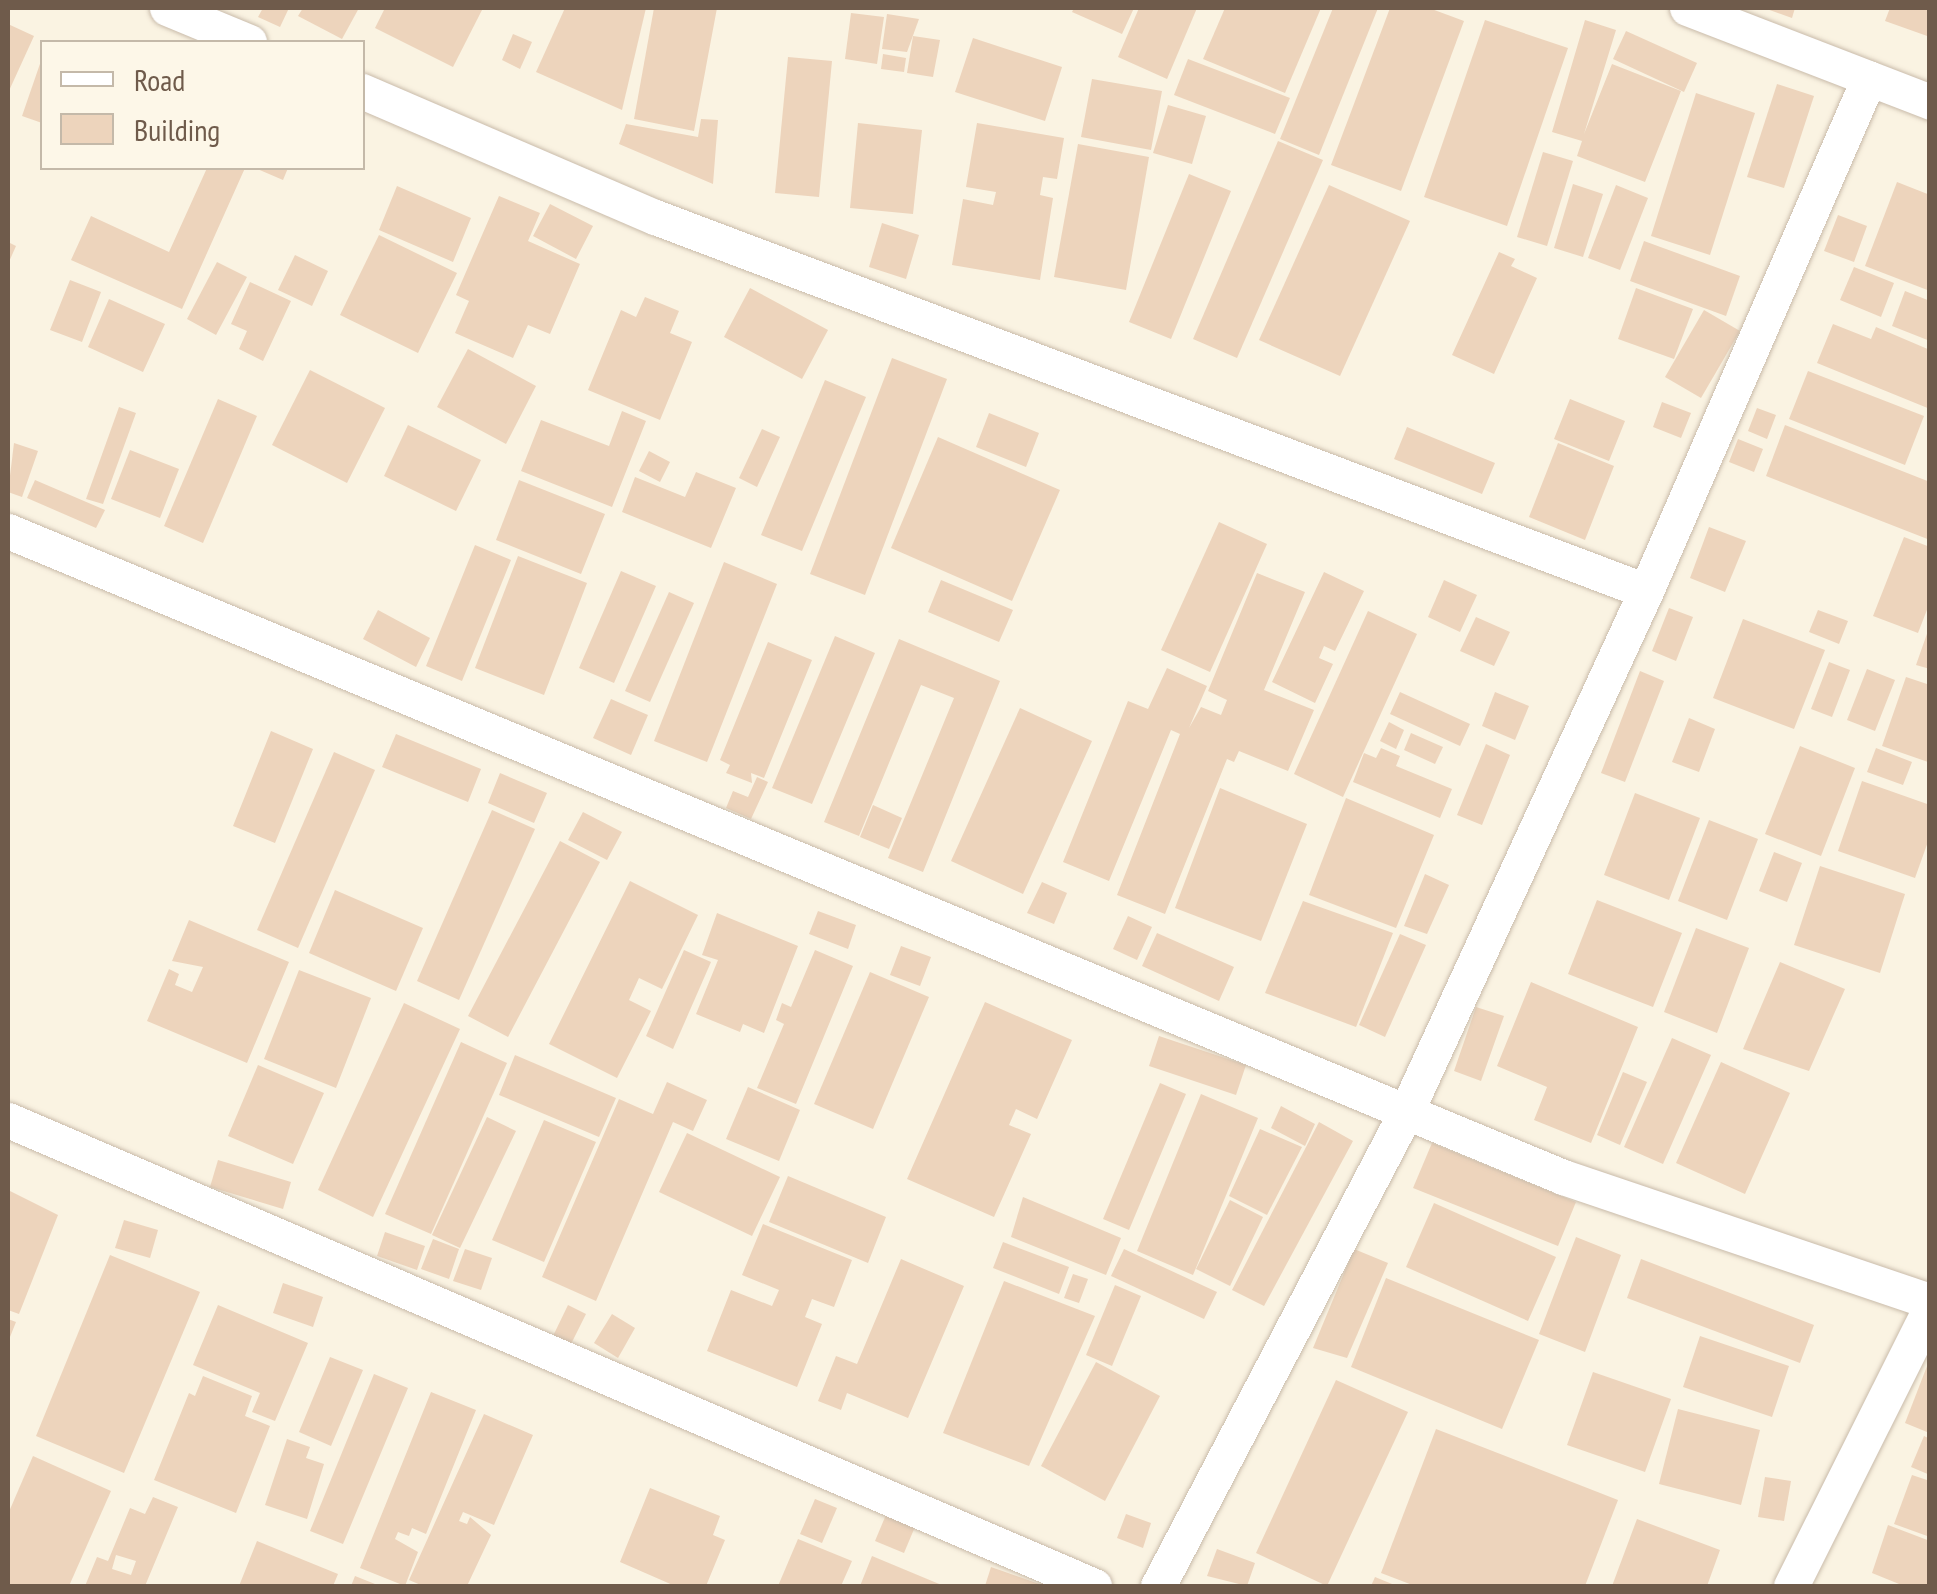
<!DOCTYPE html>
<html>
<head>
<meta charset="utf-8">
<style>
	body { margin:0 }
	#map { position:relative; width:1937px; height:1594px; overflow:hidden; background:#faf3e2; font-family:"PT Sans Narrow",sans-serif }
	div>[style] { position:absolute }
	.building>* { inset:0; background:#edd4bc }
	.roads { filter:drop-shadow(0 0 2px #c9bbaa) drop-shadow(0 0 2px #c9bbaa) }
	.street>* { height:35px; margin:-17.5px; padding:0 17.5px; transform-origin:17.5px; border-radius:17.5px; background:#fff }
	span { translate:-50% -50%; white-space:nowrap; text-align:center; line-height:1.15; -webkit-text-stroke:8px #fdf7e8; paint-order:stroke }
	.frame { position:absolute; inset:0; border:10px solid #6f5b4b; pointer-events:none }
	.legend { position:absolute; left:40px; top:40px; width:325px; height:130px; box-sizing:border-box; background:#fdf7e8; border:2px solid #c4b9a9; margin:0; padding:12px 18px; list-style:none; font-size:30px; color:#6f5b4b }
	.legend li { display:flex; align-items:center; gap:20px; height:50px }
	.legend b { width:50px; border:2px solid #c4b9a9 }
</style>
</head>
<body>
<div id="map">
	<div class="building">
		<div style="clip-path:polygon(263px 8px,289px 8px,280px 27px,258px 17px)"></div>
		<div style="clip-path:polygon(303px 8px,359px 8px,342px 39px,298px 16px)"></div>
		<div style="clip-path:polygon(385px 8px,483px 8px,453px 67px,375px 28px)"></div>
		<div style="clip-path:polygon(565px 8px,646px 8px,622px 110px,536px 72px)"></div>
		<div style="clip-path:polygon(654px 8px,717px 8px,694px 131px,634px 119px)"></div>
		<div style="clip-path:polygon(1074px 8px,1134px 8px,1122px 34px,1072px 12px)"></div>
		<div style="clip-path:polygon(1139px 8px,1197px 8px,1167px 79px,1118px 57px)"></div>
		<div style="clip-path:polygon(1225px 8px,1321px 8px,1285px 93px,1203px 59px)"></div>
		<div style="clip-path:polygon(1333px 8px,1378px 8px,1319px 155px,1280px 139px)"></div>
		<div style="clip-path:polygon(1390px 8px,1429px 8px,1464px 21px,1401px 191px,1331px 165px)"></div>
		<div style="clip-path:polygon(1764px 8px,1795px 8px,1792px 18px)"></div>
		<div style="clip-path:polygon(1890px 8px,1930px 8px,1930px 37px,1885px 21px)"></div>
		<div style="clip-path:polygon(851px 13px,884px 17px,877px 64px,845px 59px)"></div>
		<div style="clip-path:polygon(887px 14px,919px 19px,907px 52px,882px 49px)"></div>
		<div style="clip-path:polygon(1485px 20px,1568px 48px,1507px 226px,1424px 197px)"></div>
		<div style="clip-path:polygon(1585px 20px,1616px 30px,1584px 134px,1612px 64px,1681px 91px,1645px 182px,1577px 156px,1582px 141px,1552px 132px)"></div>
		<div style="clip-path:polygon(8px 24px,34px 36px,8px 93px)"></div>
		<div style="clip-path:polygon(1626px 31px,1697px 63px,1684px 92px,1613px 59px)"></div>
		<div style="clip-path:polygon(513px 34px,532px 42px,520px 69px,502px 60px)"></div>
		<div style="clip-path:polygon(913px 36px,940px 40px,933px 77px,907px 73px)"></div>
		<div style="clip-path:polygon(973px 38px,1062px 67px,1045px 121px,955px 92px)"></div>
		<div style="clip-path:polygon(883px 54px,906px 58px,904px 72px,881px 69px)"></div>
		<div style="clip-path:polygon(788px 57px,832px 61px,819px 197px,775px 193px)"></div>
		<div style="clip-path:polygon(42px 58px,42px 123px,22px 116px)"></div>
		<div style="clip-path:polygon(1188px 59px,1290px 98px,1275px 134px,1174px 95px)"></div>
		<div style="clip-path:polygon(1092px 79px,1162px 91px,1151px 150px,1081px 137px)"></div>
		<div style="clip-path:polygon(1777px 84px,1814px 96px,1784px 188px,1747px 177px)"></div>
		<div style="clip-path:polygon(1696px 93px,1755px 113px,1710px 255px,1651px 236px)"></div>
		<div style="clip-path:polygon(1168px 105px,1206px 116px,1192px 164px,1153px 153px)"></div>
		<div style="clip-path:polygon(701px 119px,718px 120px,713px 184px,619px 144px,626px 124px,698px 137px)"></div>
		<div style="clip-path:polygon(858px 123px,922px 130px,913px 214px,850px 208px)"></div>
		<div style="clip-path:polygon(977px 123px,1064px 138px,1057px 179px,1043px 177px,1040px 195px,1053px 198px,1040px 280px,952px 265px,963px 199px,993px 205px,996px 192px,966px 187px)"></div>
		<div style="clip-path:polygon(1278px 141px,1323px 160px,1237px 358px,1193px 339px)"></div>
		<div style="clip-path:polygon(1078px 144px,1149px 157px,1126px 290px,1054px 277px)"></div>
		<div style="clip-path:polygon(1543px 152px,1573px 161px,1547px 246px,1517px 237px)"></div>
		<div style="clip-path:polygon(207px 168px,245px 168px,182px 309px,71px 260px,91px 216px,169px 252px)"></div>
		<div style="clip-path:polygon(255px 168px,288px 168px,283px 180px)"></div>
		<div style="clip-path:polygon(1189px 174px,1231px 191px,1171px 339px,1129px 322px)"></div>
		<div style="clip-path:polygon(1897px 182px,1930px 195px,1930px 291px,1865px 266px)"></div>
		<div style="clip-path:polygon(1573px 184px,1603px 194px,1583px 257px,1554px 248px)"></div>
		<div style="clip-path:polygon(1329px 185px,1410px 221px,1340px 376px,1259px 340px)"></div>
		<div style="clip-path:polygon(1616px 185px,1648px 198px,1620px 270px,1588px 258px)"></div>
		<div style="clip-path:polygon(397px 186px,471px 218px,453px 262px,379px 230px)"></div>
		<div style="clip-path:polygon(499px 196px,540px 213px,528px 241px,580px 264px,550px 334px,528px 325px,513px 358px,455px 333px,469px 301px,456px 295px)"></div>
		<div style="clip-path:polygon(550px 204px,593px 226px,576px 259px,533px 236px)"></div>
		<div style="clip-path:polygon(1838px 215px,1867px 226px,1854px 262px,1824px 251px)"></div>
		<div style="clip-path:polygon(882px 223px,919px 235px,906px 279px,869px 267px)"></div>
		<div style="clip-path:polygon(379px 235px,457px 273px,418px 353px,340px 315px)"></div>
		<div style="clip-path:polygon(1644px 241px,1740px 276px,1726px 316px,1630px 281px)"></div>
		<div style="clip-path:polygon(8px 242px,16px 246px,8px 264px)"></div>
		<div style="clip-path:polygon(1499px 252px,1515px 259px,1511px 266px,1537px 278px,1494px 374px,1452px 355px)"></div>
		<div style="clip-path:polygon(295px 255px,328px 271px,312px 306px,278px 290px)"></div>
		<div style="clip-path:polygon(217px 262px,247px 277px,216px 335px,187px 319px)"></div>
		<div style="clip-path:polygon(1854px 267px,1894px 283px,1881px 317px,1840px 300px)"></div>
		<div style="clip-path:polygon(70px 280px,101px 292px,82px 342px,50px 330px)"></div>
		<div style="clip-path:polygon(250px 282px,291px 301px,263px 361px,239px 349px,247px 331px,231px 324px)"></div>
		<div style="clip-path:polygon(750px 288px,828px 330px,802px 379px,724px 337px)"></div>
		<div style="clip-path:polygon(1636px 288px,1693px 309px,1674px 359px,1618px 339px)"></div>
		<div style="clip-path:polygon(1905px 291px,1930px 301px,1930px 341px,1892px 326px)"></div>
		<div style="clip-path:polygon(645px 297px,679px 311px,670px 333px,692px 342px,660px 420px,588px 390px,621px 310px,636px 317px)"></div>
		<div style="clip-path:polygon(109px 299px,165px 324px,143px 372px,88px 347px)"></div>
		<div style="clip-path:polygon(1704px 310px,1740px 331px,1701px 398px,1665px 377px)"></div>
		<div style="clip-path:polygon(1833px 324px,1871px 339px,1876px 327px,1930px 350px,1930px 409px,1817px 363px)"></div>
		<div style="clip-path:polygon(468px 349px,536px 386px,506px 444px,437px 407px)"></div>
		<div style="clip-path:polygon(892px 358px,947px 379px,865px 595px,810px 574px)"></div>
		<div style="clip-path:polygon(310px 370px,385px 408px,347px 483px,272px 445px)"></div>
		<div style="clip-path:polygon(1808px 371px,1924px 416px,1905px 465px,1789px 419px)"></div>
		<div style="clip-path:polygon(825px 380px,866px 397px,802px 551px,761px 535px)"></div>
		<div style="clip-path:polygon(218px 399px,257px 416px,203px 543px,164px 526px)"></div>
		<div style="clip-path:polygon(1570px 399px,1625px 421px,1609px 461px,1554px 439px)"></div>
		<div style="clip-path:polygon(1662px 402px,1691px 413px,1681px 438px,1653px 427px)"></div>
		<div style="clip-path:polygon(119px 407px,136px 413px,103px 504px,86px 499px)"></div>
		<div style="clip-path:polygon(1757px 408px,1776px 415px,1767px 439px,1748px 431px)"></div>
		<div style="clip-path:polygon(622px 411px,646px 421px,612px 507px,521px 471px,541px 420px,609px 446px)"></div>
		<div style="clip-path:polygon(989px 413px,1039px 433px,1026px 467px,976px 447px)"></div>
		<div style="clip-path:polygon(408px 425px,481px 460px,456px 511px,384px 476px)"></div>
		<div style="clip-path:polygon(1785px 425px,1930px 482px,1930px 540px,1766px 476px)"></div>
		<div style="clip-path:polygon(1407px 427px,1495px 463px,1482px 494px,1394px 459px)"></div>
		<div style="clip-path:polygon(762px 429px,780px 437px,757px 487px,739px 478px)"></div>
		<div style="clip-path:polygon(938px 437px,1060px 490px,1012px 601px,891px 548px)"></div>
		<div style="clip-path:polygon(1738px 439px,1763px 449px,1754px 472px,1729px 462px)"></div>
		<div style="clip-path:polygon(14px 443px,38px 451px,22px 497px,8px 492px)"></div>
		<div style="clip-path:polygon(1558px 443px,1614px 466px,1585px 540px,1529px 517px)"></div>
		<div style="clip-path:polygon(130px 450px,179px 469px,160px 518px,111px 499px)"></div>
		<div style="clip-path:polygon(649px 451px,670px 462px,660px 482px,639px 471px)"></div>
		<div style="clip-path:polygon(696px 472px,736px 488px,711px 548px,622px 512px,635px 477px,685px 497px)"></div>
		<div style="clip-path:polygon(35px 480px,105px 510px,96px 528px,27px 498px)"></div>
		<div style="clip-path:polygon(519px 480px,605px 514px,581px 574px,496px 540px)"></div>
		<div style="clip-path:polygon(1219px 522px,1267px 544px,1210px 672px,1161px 650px)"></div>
		<div style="clip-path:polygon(1709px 527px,1746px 541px,1725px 592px,1690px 578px)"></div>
		<div style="clip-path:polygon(1904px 537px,1930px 547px,1930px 602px,1918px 633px,1873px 616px)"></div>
		<div style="clip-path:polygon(475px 545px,511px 560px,462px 681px,426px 666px)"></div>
		<div style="clip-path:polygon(518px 556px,587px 583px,544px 695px,475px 668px)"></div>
		<div style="clip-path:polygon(724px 562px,777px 584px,707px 762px,654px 741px)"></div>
		<div style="clip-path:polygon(621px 571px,656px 586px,614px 683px,579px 668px)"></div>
		<div style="clip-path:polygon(1324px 572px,1364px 591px,1335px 651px,1324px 646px,1319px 658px,1333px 664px,1315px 703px,1272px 682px)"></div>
		<div style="clip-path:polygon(1257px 573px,1305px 592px,1264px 690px,1314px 710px,1288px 771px,1239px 751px,1234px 762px,1227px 759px,1165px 914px,1117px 895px,1180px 734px,1171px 730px,1109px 881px,1063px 862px,1128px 701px,1148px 709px,1167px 668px,1207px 686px,1189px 728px,1201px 707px,1221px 715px,1227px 700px,1208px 691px)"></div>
		<div style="clip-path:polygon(941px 580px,1013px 610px,999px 642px,928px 612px)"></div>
		<div style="clip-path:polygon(1444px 580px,1477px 595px,1460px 632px,1428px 617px)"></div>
		<div style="clip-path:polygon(669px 592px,694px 603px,650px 702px,625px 691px)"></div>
		<div style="clip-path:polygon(1669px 608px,1693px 617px,1676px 661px,1652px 651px)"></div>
		<div style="clip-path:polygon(378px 610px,430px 638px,416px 667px,363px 639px)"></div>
		<div style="clip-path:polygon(1818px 610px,1848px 621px,1839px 644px,1809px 632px)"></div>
		<div style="clip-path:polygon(1368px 611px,1417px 634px,1343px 797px,1294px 774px)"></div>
		<div style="clip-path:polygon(1476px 617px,1510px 632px,1494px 666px,1460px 651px)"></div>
		<div style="clip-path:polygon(1743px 619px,1825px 650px,1794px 729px,1713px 698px)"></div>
		<div style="clip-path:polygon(1929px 628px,1930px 628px,1930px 669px,1916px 665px)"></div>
		<div style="clip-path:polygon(835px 636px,875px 653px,812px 804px,772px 788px)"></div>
		<div style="clip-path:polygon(899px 639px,1000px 681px,923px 872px,888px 858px,954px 698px,921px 685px,859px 836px,824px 822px)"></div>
		<div style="clip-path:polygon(768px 642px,812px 660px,764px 778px,751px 773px,752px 783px,726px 773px,730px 765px,720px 760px)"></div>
		<div style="clip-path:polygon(1829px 662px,1850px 670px,1832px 717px,1811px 709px)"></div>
		<div style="clip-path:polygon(1867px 669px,1895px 680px,1875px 731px,1847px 720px)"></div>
		<div style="clip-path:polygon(1640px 671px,1664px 681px,1625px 782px,1601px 773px)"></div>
		<div style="clip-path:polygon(1906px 677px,1930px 685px,1928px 762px,1882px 746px)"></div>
		<div style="clip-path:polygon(1400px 692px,1470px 724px,1460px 746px,1390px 714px)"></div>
		<div style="clip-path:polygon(1495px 692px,1529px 706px,1515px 740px,1482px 726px)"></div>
		<div style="clip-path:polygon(611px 699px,648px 715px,631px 755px,593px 738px)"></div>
		<div style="clip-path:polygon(1020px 708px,1092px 741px,1023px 894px,951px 861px)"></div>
		<div style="clip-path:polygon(1689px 718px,1715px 729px,1699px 772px,1672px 762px)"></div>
		<div style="clip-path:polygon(1389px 722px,1404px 730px,1396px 749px,1380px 741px)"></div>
		<div style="clip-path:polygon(271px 731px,313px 749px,275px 843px,233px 826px)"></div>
		<div style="clip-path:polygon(1411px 733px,1443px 747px,1435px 764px,1404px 750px)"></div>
		<div style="clip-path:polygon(396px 734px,481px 769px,468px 802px,382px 767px)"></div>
		<div style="clip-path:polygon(1486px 744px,1510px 755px,1482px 825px,1457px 815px)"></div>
		<div style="clip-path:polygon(1800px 746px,1855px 768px,1821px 856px,1765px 834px)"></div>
		<div style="clip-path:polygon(1381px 748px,1400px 756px,1396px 766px,1452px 789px,1440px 818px,1353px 782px,1364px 753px,1376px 758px)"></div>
		<div style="clip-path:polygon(1876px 748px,1912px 762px,1903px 785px,1867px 772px)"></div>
		<div style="clip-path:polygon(334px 752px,375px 770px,298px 948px,257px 930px)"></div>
		<div style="clip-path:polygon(500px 773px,547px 793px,534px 823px,488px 803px)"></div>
		<div style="clip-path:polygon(757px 777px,768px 782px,751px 819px,726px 808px,733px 791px,748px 797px)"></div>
		<div style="clip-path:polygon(1862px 781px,1930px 805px,1930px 836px,1915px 878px,1838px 851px)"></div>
		<div style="clip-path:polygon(1220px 788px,1307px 824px,1261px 941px,1175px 908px)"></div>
		<div style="clip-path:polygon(1635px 793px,1700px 818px,1669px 900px,1604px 875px)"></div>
		<div style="clip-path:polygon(1346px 798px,1434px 835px,1396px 928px,1309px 895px)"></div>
		<div style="clip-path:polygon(873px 805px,902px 818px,889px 849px,860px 837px)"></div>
		<div style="clip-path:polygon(492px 810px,535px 829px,459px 1000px,417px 981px)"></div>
		<div style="clip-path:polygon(583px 812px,622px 832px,607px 860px,568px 840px)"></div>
		<div style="clip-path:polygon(1709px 820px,1758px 839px,1727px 920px,1678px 901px)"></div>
		<div style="clip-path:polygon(560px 841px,600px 862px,508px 1037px,468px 1016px)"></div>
		<div style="clip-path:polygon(1774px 852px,1802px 863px,1787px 902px,1759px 891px)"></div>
		<div style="clip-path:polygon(1820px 866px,1905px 894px,1880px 973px,1794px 945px)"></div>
		<div style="clip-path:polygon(1425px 874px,1449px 885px,1427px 934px,1404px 926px)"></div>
		<div style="clip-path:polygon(630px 881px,698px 915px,662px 989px,639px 978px,629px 1000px,651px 1011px,617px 1078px,549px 1044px)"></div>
		<div style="clip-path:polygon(1042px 882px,1067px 893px,1054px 924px,1027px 913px)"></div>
		<div style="clip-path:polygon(335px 890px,423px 928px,396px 991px,309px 953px)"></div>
		<div style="clip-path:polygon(1597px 900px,1682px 933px,1653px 1007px,1568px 974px)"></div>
		<div style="clip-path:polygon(1303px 901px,1393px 933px,1356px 1027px,1265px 993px)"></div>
		<div style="clip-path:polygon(818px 911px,856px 925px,848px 949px,809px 934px)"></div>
		<div style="clip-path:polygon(717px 913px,798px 946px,764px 1033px,743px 1024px,740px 1032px,696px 1014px,718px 960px,702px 955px)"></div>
		<div style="clip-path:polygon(1128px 916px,1152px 927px,1137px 960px,1113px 949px)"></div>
		<div style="clip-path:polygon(189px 920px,289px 962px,247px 1063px,147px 1021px,169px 969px,179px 974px,175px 985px,192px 992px,203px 967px,172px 961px)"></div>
		<div style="clip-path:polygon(1696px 928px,1749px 948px,1717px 1033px,1664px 1012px)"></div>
		<div style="clip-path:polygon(1157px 933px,1234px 967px,1219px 1001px,1142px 966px)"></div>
		<div style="clip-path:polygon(1400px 934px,1426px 945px,1385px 1037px,1359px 1025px)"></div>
		<div style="clip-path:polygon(901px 946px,931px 957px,920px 986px,890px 975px)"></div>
		<div style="clip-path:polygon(684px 950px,711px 962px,673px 1049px,646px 1036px)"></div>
		<div style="clip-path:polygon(815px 950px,853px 966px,796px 1104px,757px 1088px,784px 1024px,776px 1020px,782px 1003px,791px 1007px)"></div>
		<div style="clip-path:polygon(1780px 962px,1845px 989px,1809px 1071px,1743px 1049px)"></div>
		<div style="clip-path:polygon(299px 970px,371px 998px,336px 1088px,264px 1059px)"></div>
		<div style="clip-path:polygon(870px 972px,929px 997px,873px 1129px,814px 1104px)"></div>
		<div style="clip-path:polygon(1531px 982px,1638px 1027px,1591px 1143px,1534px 1120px,1547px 1087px,1497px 1066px)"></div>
		<div style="clip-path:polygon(985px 1002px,1072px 1040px,1037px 1119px,1016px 1109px,1009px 1125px,1031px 1134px,994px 1217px,907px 1179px)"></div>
		<div style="clip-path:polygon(404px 1003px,460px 1029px,373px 1217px,318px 1190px)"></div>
		<div style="clip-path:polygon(1476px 1007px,1504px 1016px,1481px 1081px,1454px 1071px)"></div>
		<div style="clip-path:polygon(1159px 1036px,1246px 1065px,1236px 1095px,1149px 1066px)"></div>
		<div style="clip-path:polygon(1672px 1038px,1711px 1055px,1663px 1164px,1624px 1147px)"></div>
		<div style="clip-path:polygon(461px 1042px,507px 1063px,431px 1234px,385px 1214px)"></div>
		<div style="clip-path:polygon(515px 1055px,616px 1098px,599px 1137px,499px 1095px)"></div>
		<div style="clip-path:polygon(1721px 1062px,1790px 1093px,1745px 1194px,1676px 1163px)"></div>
		<div style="clip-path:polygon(258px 1065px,324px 1093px,293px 1164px,228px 1136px)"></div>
		<div style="clip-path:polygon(1623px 1072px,1647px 1082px,1620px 1145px,1597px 1135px)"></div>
		<div style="clip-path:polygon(667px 1082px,707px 1100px,693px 1131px,673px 1122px,596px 1301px,542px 1277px,619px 1099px,653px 1114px)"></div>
		<div style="clip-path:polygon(1160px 1083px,1186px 1094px,1129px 1230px,1103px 1219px)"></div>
		<div style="clip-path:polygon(748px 1087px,800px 1110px,779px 1161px,726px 1139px)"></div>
		<div style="clip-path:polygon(1201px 1094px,1258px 1118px,1193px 1275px,1137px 1251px)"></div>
		<div style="clip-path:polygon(1281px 1106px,1315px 1124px,1305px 1146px,1271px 1128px)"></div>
		<div style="clip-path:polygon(487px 1117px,516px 1131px,460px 1248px,432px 1235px)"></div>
		<div style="clip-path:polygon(544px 1120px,596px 1142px,544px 1262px,492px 1240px)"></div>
		<div style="clip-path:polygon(1319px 1122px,1353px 1141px,1264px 1306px,1232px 1290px)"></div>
		<div style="clip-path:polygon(1260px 1129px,1302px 1147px,1267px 1215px,1229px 1196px)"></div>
		<div style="clip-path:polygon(687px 1133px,780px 1177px,752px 1236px,659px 1192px)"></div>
		<div style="clip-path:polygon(1432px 1143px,1576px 1202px,1558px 1246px,1413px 1188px)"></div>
		<div style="clip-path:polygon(218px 1160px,291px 1182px,283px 1209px,210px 1187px)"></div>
		<div style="clip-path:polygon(788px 1176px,886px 1217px,868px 1263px,769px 1222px)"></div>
		<div style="clip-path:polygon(8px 1190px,58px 1215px,19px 1314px,8px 1310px)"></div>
		<div style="clip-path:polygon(1023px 1197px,1121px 1238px,1106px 1275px,1011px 1237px)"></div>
		<div style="clip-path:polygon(1230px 1200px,1263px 1217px,1230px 1286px,1196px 1269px)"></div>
		<div style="clip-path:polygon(1434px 1203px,1556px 1257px,1528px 1321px,1406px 1267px)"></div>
		<div style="clip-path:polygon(124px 1220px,158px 1230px,150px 1258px,115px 1248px)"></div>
		<div style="clip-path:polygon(763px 1224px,852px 1260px,834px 1307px,812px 1299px,805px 1317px,822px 1324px,797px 1387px,707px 1351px,731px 1290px,772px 1306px,779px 1290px,742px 1275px)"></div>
		<div style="clip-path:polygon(385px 1232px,425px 1246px,417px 1270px,377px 1256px)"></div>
		<div style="clip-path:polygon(1576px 1237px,1621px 1255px,1585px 1352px,1539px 1334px)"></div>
		<div style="clip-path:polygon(433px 1239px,459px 1249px,449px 1279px,421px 1269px)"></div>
		<div style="clip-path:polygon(1003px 1242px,1069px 1267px,1059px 1294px,993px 1268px)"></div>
		<div style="clip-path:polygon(465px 1249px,492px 1258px,481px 1290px,453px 1281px)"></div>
		<div style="clip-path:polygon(1124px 1249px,1217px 1292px,1204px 1319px,1111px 1276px)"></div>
		<div style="clip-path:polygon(1354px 1249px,1388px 1263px,1347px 1358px,1313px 1348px)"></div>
		<div style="clip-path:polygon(110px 1255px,200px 1292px,124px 1473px,36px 1436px)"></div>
		<div style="clip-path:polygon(901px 1259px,964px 1286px,908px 1418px,847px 1393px,841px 1410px,818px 1401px,836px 1356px,857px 1364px)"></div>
		<div style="clip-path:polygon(1641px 1259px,1814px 1325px,1800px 1363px,1627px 1298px)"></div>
		<div style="clip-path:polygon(1073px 1274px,1088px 1279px,1079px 1303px,1064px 1298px)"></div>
		<div style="clip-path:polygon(1386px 1278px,1539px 1340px,1502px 1429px,1351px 1367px)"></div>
		<div style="clip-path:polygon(1004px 1281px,1095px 1316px,1029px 1466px,943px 1433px)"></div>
		<div style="clip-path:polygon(283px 1283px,323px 1297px,313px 1327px,273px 1313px)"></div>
		<div style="clip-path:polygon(1115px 1285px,1141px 1296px,1112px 1366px,1086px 1355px)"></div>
		<div style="clip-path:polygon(218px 1305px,308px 1343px,275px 1421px,252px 1412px,260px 1393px,193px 1365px)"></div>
		<div style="clip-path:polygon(568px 1305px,586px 1314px,571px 1344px,553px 1336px)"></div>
		<div style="clip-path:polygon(612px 1314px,635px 1328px,618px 1358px,594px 1343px)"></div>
		<div style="clip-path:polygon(8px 1319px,16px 1322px,8px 1342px)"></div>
		<div style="clip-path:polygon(1700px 1336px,1789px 1366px,1772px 1417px,1683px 1387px)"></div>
		<div style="clip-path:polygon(330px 1357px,363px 1370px,331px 1446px,299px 1432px)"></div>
		<div style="clip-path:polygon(1929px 1361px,1930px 1424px,1927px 1432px,1905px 1423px)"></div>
		<div style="clip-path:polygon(1096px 1362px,1160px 1396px,1105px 1501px,1041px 1466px)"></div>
		<div style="clip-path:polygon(1593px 1372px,1671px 1399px,1645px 1472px,1567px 1445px)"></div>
		<div style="clip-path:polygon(374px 1374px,408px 1388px,343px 1544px,310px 1531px)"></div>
		<div style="clip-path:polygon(203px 1376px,252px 1396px,245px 1416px,270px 1426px,236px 1513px,154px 1480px,189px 1393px,195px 1396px)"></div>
		<div style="clip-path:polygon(1336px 1380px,1408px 1412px,1327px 1586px,1256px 1553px)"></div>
		<div style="clip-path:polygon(431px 1392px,476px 1410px,426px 1534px,412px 1528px,409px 1536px,398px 1532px,395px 1539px,418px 1552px,405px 1586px,360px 1568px)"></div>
		<div style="clip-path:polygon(1678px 1409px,1760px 1430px,1741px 1505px,1659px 1484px)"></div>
		<div style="clip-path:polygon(484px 1414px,533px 1435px,494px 1525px,463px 1512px,459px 1521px,467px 1524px,470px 1517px,491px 1535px,467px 1586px,423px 1586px,409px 1580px)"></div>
		<div style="clip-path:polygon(1436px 1429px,1618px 1500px,1585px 1586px,1415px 1586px,1381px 1573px)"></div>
		<div style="clip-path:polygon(1924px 1436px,1930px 1439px,1930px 1475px,1911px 1467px)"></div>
		<div style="clip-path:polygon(287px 1439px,310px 1447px,306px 1458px,324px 1464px,307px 1519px,265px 1505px)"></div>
		<div style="clip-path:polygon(33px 1456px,111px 1491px,69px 1586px,8px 1586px,8px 1514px)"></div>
		<div style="clip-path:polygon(1912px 1475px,1930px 1481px,1930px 1537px,1894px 1524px)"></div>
		<div style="clip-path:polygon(1765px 1477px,1791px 1481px,1784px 1521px,1758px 1517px)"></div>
		<div style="clip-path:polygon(650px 1488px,720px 1516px,713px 1535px,725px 1540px,706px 1586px,675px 1586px,620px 1562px)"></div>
		<div style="clip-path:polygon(evenodd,153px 1497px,178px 1507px,145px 1586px,85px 1586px,97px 1557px,108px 1561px,130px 1508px,145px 1514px,153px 1497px,116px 1555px,136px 1561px,131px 1575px,112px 1569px,116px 1555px)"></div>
		<div style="clip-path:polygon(815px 1499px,837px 1508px,822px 1543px,800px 1534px)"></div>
		<div style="clip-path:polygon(888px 1510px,917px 1522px,904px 1553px,875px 1541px)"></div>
		<div style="clip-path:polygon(1126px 1514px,1151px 1523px,1143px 1548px,1117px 1538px)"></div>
		<div style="clip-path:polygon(1637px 1519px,1720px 1550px,1707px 1586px,1612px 1586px)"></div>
		<div style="clip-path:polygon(1888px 1525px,1930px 1541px,1930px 1586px,1904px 1586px,1872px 1573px)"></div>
		<div style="clip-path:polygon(798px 1539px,852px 1561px,841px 1586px,778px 1586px)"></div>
		<div style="clip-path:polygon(257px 1541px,338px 1574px,333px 1586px,239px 1586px)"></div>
		<div style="clip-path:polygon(1217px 1549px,1255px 1563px,1247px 1586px,1207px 1576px)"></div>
		<div style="clip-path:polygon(872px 1556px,944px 1586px,860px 1586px)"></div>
		<div style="clip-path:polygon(991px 1567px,1045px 1586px,985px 1586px)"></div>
		<div style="clip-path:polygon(355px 1576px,380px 1586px,351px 1586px)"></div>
		<div style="clip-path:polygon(1375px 1577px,1397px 1586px,1371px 1586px)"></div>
	</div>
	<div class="roads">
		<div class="street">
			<div style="left:167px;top:8px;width:89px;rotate:22.5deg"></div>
			<div style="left:1687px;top:8px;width:261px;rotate:21.1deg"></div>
			<div style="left:362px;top:91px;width:319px;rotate:23.3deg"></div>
			<div style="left:655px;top:217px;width:1059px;rotate:20.68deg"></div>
			<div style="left:8px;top:531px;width:1684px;rotate:22.56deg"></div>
			<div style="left:1563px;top:1177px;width:387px;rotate:18.7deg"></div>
			<div style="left:8px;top:1120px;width:1182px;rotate:23.22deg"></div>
			<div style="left:1158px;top:1586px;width:535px;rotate:-62.38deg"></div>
			<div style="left:1406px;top:1112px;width:574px;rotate:-65.27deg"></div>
			<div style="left:1646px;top:591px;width:559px;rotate:-66.51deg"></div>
			<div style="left:1791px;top:1586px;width:311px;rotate:-63.4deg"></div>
		</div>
	</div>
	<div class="frame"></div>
	<ul class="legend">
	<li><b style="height:12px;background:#fff"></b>Road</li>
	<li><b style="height:28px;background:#edd4bc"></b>Building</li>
	</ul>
</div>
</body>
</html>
